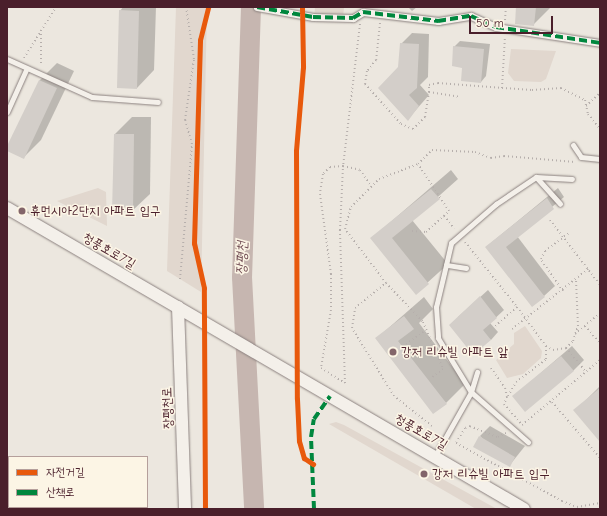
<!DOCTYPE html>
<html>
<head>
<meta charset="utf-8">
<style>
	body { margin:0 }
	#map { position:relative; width:607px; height:516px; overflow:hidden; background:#ece7df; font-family:"Comic Neue","Poor Story",sans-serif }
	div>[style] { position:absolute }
	.green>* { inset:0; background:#e1d7ce }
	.shadow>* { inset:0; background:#0003 }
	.river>* { height:20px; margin:-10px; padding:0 10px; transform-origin:10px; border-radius:10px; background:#c6b6b0 }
	.building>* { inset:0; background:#d3cec9 }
	.path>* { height:2px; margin-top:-1px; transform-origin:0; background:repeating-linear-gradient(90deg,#b6afac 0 1px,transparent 0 4px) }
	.roads { filter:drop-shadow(0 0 1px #8b817f) drop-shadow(0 0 1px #8b817f) }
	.service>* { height:5px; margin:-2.5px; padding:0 2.5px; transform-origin:2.5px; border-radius:2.5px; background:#f4f0ea }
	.pedestrian>* { height:7px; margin:-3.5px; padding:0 3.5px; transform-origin:3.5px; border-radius:3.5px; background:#f4f0ea }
	.tertiary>* { height:12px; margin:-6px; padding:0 6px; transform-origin:6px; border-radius:6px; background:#f4f0ea }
	.quiet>* { height:4px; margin-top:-2px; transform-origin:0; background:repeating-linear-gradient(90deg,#00873e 0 8px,transparent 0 12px) }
	.cycleway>* { height:5px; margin:-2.5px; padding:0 2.5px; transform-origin:2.5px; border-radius:2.5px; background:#e8590c }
	.dots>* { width:11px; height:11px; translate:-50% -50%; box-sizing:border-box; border:2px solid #fcf5e5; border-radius:50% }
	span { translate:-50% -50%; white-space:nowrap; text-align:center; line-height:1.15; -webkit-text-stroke:3px #fcf5e5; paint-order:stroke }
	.poi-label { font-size:13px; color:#4a1f2b }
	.left { translate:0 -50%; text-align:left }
	.street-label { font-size:13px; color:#4a1f2b }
	.water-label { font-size:14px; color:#704c53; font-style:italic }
	.frame { position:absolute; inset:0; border:8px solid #4a1f2b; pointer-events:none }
	.legend { position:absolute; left:8px; top:456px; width:140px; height:52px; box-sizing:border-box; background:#fcf5e5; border:1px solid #b59f9b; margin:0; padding:5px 7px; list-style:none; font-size:12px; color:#4a1f2b }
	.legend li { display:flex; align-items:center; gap:8px; height:20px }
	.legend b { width:20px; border:1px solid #b59f9b }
	.scale { position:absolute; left:469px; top:16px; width:84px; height:18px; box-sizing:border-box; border:2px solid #4a1f2b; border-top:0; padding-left:5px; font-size:12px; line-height:14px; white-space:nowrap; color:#4a1f2b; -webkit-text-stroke:3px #fcf5e5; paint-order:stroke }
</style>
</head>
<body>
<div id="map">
	<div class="green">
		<div style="clip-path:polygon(176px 7px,207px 7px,201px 292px,167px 271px)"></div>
		<div style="clip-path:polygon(315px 7px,344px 7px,343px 19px,314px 19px)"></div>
		<div style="clip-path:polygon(511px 49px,556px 51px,546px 79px,541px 82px,514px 81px,508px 73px)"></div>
		<div style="clip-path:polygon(98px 188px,106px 192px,107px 226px,57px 201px)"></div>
		<div style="clip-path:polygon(525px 326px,542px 351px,541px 358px,523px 374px,507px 378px,496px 360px,514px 344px,514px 333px)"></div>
		<div style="clip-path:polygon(336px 422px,344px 425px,497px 509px,476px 509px,329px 424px)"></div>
	</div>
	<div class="shadow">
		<div style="clip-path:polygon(123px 7px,156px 7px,154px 70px,137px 88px,120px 11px)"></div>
		<div style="clip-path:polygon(408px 7px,417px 7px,412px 11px)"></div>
		<div style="clip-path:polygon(517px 7px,551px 7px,534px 24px)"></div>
		<div style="clip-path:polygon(412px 33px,429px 34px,428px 77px,420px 85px,429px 95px,408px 119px,399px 67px,401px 44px)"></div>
		<div style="clip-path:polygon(460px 41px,490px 44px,486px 76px,481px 82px,463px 67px,454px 47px)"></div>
		<div style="clip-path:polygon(57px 63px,74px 71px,41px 140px,23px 158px,7px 149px,40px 80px)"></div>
		<div style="clip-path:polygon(132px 117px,151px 117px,150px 194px,132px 211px,115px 134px)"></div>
		<div style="clip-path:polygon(451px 170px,458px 179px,412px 220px,448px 264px,416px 293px,372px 238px)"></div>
		<div style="clip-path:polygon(558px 188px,564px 197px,517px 236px,555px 286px,544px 296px,486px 247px)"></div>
		<div style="clip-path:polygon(488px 290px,504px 310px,490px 323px,498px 332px,491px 340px,458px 317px)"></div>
		<div style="clip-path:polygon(424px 297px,433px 309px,419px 323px,465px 384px,446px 403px,377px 338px)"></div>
		<div style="clip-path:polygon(572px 346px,584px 360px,573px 371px,514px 396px)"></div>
		<div style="clip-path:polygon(600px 386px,600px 441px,575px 411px)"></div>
		<div style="clip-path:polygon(490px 426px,525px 446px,509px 466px,480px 436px)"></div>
	</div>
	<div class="river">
		<div style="left:251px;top:7px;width:270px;rotate:91.9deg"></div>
		<div style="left:242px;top:277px;width:232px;rotate:87deg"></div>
	</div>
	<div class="building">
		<div style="clip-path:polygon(516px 7px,536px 7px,534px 26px,515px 24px)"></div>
		<div style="clip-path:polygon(119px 10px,139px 11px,137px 89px,117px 88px)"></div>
		<div style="clip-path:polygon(400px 43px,419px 44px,417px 88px,409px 95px,419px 106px,408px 121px,378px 88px,398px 67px)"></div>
		<div style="clip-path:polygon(453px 46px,484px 49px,481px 83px,461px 81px,462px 68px,452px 66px)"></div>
		<div style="clip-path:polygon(39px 80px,57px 88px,24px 159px,7px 151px,7px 146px)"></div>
		<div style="clip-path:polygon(114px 134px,134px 134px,133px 212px,112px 212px)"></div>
		<div style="clip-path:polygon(431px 189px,440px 199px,392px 238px,429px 284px,416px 295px,370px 238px)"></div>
		<div style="clip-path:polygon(547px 198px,554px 209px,506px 247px,545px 297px,532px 307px,485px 247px)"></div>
		<div style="clip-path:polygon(480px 296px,497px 318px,483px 330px,491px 340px,473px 355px,449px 325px)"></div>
		<div style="clip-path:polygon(404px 316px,414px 329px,398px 341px,447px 404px,433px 414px,375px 338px)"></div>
		<div style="clip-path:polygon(561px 356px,574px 371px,525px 412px,512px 396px)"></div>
		<div style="clip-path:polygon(600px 388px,600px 442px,573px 410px)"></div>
		<div style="clip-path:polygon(479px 436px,515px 457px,510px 467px,473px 447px)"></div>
	</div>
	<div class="path">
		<div style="left:505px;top:20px;width:13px;rotate:-86deg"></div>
		<div style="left:380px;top:23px;width:37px;rotate:96deg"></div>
		<div style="left:376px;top:60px;width:14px;rotate:129deg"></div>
		<div style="left:367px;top:71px;width:13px;rotate:99deg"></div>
		<div style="left:365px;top:84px;width:54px;rotate:48deg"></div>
		<div style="left:401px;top:124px;width:13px;rotate:23deg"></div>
		<div style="left:413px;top:129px;width:17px;rotate:-45deg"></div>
		<div style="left:425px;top:117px;width:25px;rotate:-81deg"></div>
		<div style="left:429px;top:92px;width:32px;rotate:9deg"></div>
		<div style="left:360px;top:24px;width:143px;rotate:96.8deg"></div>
		<div style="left:343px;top:166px;width:13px;rotate:176deg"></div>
		<div style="left:330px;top:167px;width:10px;rotate:135deg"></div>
		<div style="left:323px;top:174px;width:20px;rotate:99deg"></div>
		<div style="left:320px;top:194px;width:81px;rotate:82.2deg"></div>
		<div style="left:331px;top:274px;width:36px;rotate:90deg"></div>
		<div style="left:331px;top:310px;width:59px;rotate:99.8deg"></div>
		<div style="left:321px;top:368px;width:28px;rotate:32deg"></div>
		<div style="left:345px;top:383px;width:153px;rotate:-91.9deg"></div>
		<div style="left:340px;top:230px;width:64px;rotate:-87.3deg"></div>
		<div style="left:343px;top:166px;width:17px;rotate:13deg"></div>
		<div style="left:360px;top:170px;width:19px;rotate:55deg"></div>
		<div style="left:41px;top:30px;width:33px;rotate:90deg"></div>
		<div style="left:24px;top:58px;width:60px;rotate:-57.9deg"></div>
		<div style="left:502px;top:88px;width:52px;rotate:-86.7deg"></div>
		<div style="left:429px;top:92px;width:7px;rotate:-90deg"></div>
		<div style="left:429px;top:85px;width:9px;rotate:-13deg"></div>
		<div style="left:438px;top:83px;width:94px;rotate:4.3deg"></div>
		<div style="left:532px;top:90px;width:29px;rotate:-4deg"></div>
		<div style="left:561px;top:88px;width:27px;rotate:27deg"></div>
		<div style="left:585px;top:100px;width:14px;rotate:78deg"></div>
		<div style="left:588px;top:114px;width:19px;rotate:51deg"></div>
		<div style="left:586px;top:106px;width:19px;rotate:-43deg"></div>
		<div style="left:444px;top:216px;width:16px;rotate:50deg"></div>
		<div style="left:550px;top:220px;width:82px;rotate:52.4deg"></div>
		<div style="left:412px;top:231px;width:14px;rotate:4deg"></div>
		<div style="left:426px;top:232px;width:31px;rotate:-42deg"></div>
		<div style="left:449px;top:211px;width:56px;rotate:-123.4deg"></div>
		<div style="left:465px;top:242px;width:83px;rotate:51.3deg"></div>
		<div style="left:517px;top:307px;width:32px;rotate:139deg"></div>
		<div style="left:180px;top:279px;width:136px;rotate:-84.9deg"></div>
		<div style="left:192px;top:144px;width:25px;rotate:-106deg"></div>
		<div style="left:185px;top:120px;width:62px;rotate:-81.6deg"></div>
		<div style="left:194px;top:59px;width:53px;rotate:-98.7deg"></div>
		<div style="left:386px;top:283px;width:54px;rotate:46.5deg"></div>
		<div style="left:423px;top:322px;width:51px;rotate:66.9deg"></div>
		<div style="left:443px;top:369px;width:15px;rotate:143deg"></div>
		<div style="left:563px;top:291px;width:39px;rotate:-125deg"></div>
		<div style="left:541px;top:259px;width:9px;rotate:-63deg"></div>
		<div style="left:545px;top:251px;width:31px;rotate:-37deg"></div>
		<div style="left:517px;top:307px;width:49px;rotate:53.4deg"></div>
		<div style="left:546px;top:346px;width:8px;rotate:30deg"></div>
		<div style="left:553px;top:350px;width:13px;rotate:-9deg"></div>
		<div style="left:566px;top:348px;width:10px;rotate:-45deg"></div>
		<div style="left:573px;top:341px;width:16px;rotate:-72deg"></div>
		<div style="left:578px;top:326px;width:46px;rotate:-92.5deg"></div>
		<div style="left:585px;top:326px;width:23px;rotate:49deg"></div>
		<div style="left:512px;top:329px;width:97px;rotate:-38.3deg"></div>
		<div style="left:575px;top:334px;width:33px;rotate:-40deg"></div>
		<div style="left:406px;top:344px;width:24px;rotate:-35deg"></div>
		<div style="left:566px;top:348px;width:31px;rotate:50deg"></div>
		<div style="left:491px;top:368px;width:24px;rotate:55deg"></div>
		<div style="left:505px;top:388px;width:9px;rotate:77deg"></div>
		<div style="left:507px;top:397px;width:8px;rotate:113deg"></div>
		<div style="left:504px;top:404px;width:28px;rotate:49deg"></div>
		<div style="left:522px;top:425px;width:102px;rotate:-39.8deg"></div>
		<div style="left:508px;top:396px;width:16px;rotate:-60deg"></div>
		<div style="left:516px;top:382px;width:38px;rotate:-37deg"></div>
		<div style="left:546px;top:359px;width:13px;rotate:-90deg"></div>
		<div style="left:552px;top:402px;width:74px;rotate:49.4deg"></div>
		<div style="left:432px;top:426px;width:48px;rotate:-141.7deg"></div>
		<div style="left:394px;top:396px;width:80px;rotate:-121.7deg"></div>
		<div style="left:352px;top:328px;width:20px;rotate:-81deg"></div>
		<div style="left:355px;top:308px;width:40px;rotate:-39deg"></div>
		<div style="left:386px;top:283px;width:68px;rotate:-127.2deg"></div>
		<div style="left:345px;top:229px;width:23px;rotate:-75deg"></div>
		<div style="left:351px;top:207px;width:40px;rotate:-45deg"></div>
		<div style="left:379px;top:179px;width:42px;rotate:-21deg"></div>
		<div style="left:418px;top:164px;width:20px;rotate:-45deg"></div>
		<div style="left:432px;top:150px;width:43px;rotate:2.7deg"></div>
		<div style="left:475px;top:152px;width:17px;rotate:21deg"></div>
		<div style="left:491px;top:158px;width:13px;rotate:-9deg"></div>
		<div style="left:504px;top:156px;width:71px;rotate:4.8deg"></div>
		<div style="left:506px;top:433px;width:10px;rotate:156deg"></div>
		<div style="left:497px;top:437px;width:29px;rotate:-158deg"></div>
		<div style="left:470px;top:426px;width:5px;rotate:158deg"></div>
		<div style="left:465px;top:428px;width:17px;rotate:121deg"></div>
		<div style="left:456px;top:443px;width:121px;rotate:28.7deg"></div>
		<div style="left:562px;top:501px;width:16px;rotate:22deg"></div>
		<div style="left:577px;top:507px;width:23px;rotate:-10deg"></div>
	</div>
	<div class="roads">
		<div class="service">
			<div style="left:7px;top:59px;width:93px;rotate:24.1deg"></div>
			<div style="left:92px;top:97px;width:66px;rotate:4.3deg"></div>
			<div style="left:7px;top:112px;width:46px;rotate:-65.7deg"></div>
			<div style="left:573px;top:145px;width:14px;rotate:56deg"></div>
			<div style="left:581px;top:157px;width:19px;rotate:6deg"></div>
			<div style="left:536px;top:177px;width:36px;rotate:48deg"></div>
			<div style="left:446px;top:265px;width:23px;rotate:-77deg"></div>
			<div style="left:451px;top:243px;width:60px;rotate:-40.9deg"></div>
			<div style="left:496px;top:204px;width:48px;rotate:-34deg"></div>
			<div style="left:536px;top:177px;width:36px;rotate:3deg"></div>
			<div style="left:466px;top:268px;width:20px;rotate:-171deg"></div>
			<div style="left:446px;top:265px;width:43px;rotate:103.4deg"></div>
			<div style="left:436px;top:307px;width:31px;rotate:86deg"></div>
			<div style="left:438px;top:338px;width:63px;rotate:58.6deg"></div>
			<div style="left:471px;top:392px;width:21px;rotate:-73deg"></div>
			<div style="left:435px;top:456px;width:73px;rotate:-60.6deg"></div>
			<div style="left:471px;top:392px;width:76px;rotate:41.3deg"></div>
		</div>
		<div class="pedestrian">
			<div style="left:257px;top:7px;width:57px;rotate:10.1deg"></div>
			<div style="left:313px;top:17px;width:40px;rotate:1.4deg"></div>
			<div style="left:353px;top:18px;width:12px;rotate:-31deg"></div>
			<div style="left:363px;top:12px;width:76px;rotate:6.8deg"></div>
			<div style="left:438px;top:21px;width:33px;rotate:-9deg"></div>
			<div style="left:471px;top:16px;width:27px;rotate:24deg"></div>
			<div style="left:496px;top:27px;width:105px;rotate:8.7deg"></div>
		</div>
		<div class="tertiary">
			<div style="left:7px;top:208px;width:598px;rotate:30.21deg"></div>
			<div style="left:178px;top:307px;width:202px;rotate:88deg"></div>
		</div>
	</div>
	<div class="quiet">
		<div style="left:257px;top:7px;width:57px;rotate:10.1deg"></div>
		<div style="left:313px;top:17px;width:40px;rotate:1.4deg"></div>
		<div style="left:353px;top:18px;width:12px;rotate:-31deg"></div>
		<div style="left:363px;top:12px;width:76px;rotate:6.8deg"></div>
		<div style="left:438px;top:21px;width:33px;rotate:-9deg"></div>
		<div style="left:471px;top:16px;width:27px;rotate:24deg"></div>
		<div style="left:496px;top:27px;width:105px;rotate:8.7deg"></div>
		<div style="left:314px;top:509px;width:72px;rotate:-92.4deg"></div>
		<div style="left:311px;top:437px;width:18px;rotate:-81deg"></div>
		<div style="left:314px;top:419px;width:28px;rotate:-55deg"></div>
	</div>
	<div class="cycleway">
		<div style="left:302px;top:7px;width:60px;rotate:89deg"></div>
		<div style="left:303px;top:67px;width:84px;rotate:94.8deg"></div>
		<div style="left:296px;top:151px;width:248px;rotate:89.8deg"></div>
		<div style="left:297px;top:399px;width:42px;rotate:87.3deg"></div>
		<div style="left:299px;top:441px;width:18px;rotate:74deg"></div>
		<div style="left:304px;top:458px;width:11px;rotate:34deg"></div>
		<div style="left:205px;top:509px;width:221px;rotate:-90.3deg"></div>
		<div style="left:204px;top:288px;width:46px;rotate:-102.5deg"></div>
		<div style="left:194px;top:243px;width:203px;rotate:-88.3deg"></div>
		<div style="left:200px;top:40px;width:34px;rotate:-76deg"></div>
	</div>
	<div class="dots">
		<div style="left:22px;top:211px;background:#83656a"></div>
		<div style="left:393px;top:352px;background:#83656a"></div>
		<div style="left:424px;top:474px;background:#83656a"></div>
	</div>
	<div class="poi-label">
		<span class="left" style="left:30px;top:211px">휴먼시아2단지 아파트 입구</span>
		<span class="left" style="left:401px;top:352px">강저 리슈빌 아파트 앞</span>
		<span class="left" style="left:432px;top:474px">강저 리슈빌 아파트 입구</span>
	</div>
	<div class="street-label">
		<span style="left:109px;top:251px;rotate:30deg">청풍호로7길</span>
		<span style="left:168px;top:408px;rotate:-92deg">장평천로</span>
		<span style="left:421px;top:432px;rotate:30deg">청풍호로7길</span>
	</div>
	<div class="water-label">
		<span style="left:242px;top:258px;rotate:-88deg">장평천</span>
	</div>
	<div class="frame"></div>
	<ul class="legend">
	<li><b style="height:5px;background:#e8590c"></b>자전거길</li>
	<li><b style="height:5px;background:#00873e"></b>산책로</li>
	</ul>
	<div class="scale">50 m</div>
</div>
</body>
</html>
